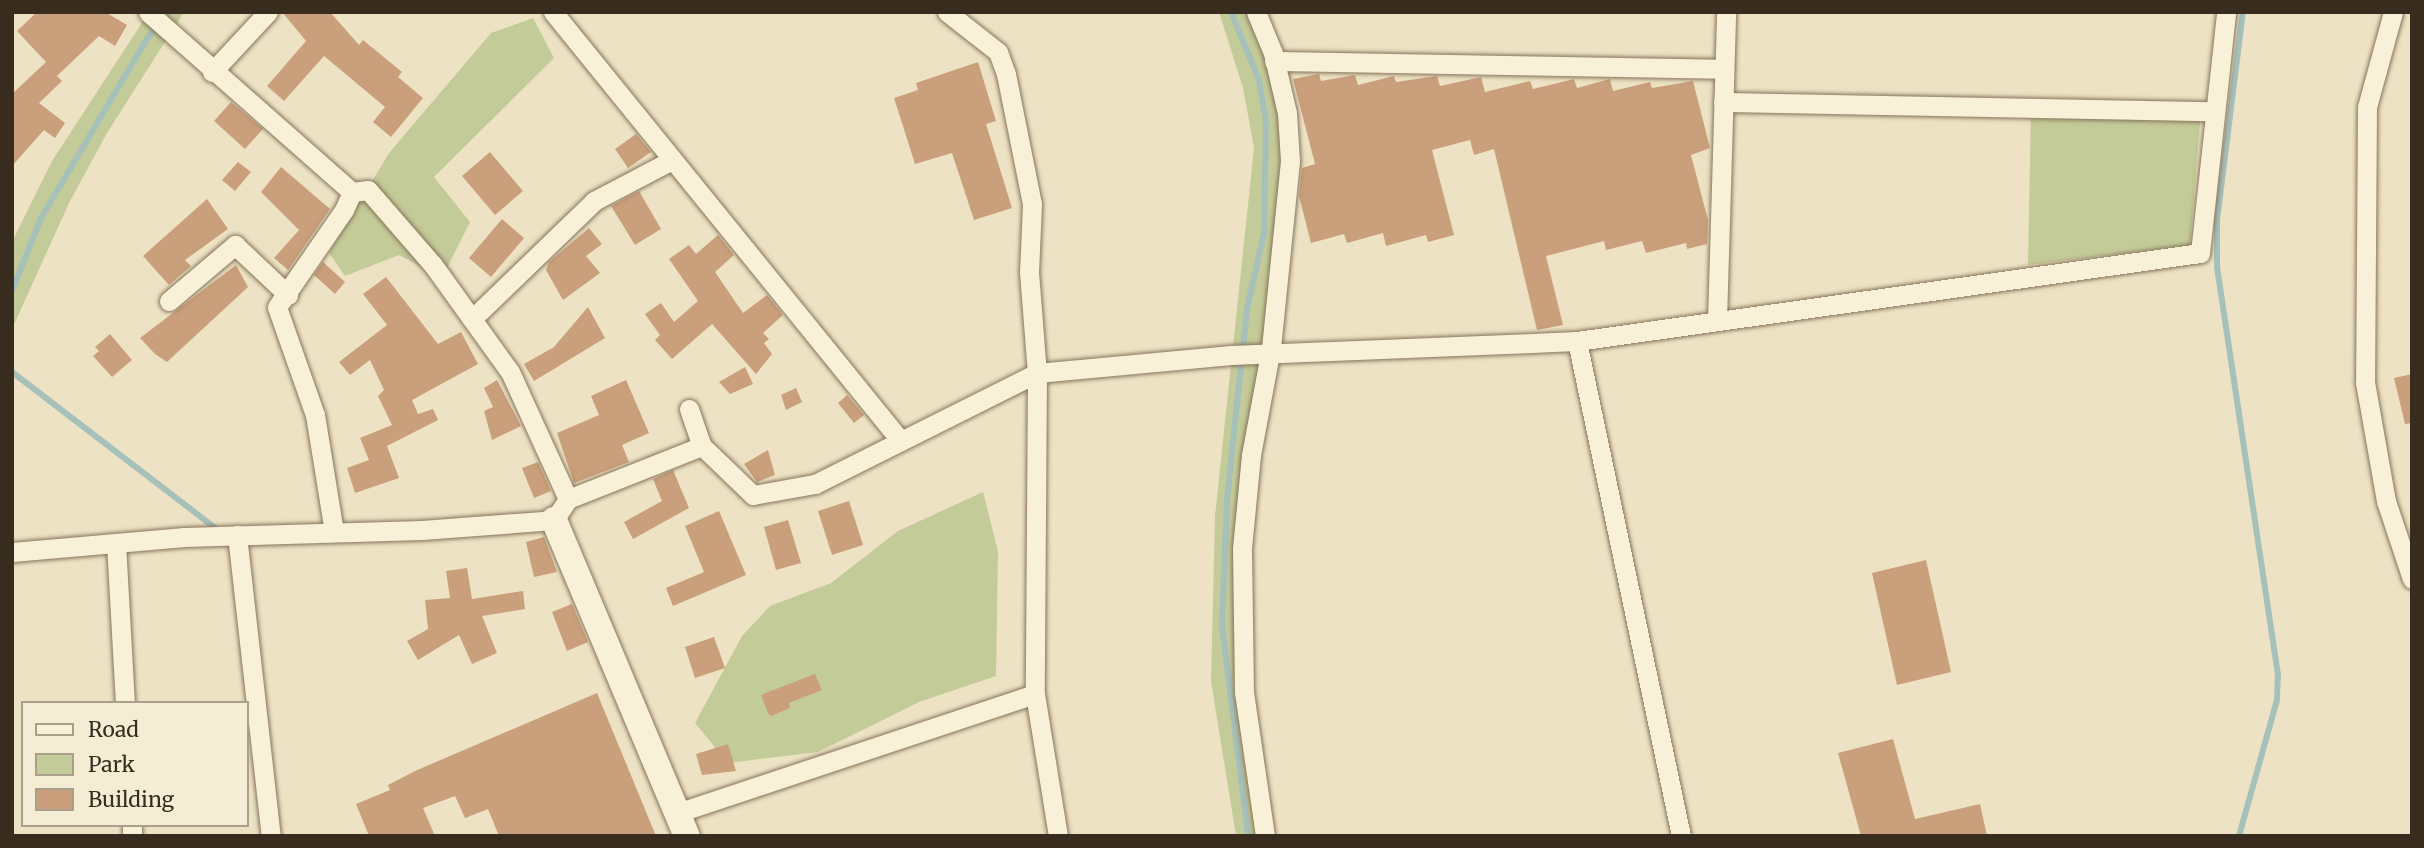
<!DOCTYPE html>
<html>
<head>
<meta charset="utf-8">
<style>
	body { margin:0 }
	#map { position:relative; width:2424px; height:848px; overflow:hidden; background:#ede3c4; font-family:Merriweather,serif }
	div>[style] { position:absolute }
	.green>* { inset:0; background:#c3cb98 }
	.stream>* { height:6px; margin:-3px; padding:0 3px; transform-origin:3px; border-radius:3px; background:#a6c0ba }
	.building>* { inset:0; background:#ca9f7b }
	.roads { filter:drop-shadow(0 0 2px #87745b) drop-shadow(0 0 2px #87745b) }
	.street>* { height:19px; margin:-9.5px; padding:0 9.5px; transform-origin:9.5px; border-radius:9.5px; background:#f8f0d7 }
	.secondary>* { height:26px; margin:-13px; padding:0 13px; transform-origin:13px; border-radius:13px; background:#f8f0d7 }
	span { translate:-50% -50%; white-space:nowrap; text-align:center; line-height:1.15; -webkit-text-stroke:5px #f5ecd4; paint-order:stroke }
	.frame { position:absolute; inset:0; border:14px solid #382c1f; pointer-events:none }
	.legend { position:absolute; left:21px; top:701px; width:228px; height:126px; box-sizing:border-box; background:#f5ecd4; border:2px solid #a99f8c; margin:0; padding:9px 12px; list-style:none; font-size:21px; color:#382c1f }
	.legend li { display:flex; align-items:center; gap:14px; height:35px }
	.legend b { width:35px; border:2px solid #a99f8c }
</style>
</head>
<body>
<div id="map">
	<div class="green">
		<div style="clip-path:polygon(149px 12px,184px 12px,107px 133px,69px 203px,12px 329px,12px 242px,52px 161px)"></div>
		<div style="clip-path:polygon(1219px 12px,1254px 12px,1287px 113px,1241px 630px,1264px 836px,1236px 836px,1211px 681px,1215px 516px,1254px 148px,1243px 88px)"></div>
		<div style="clip-path:polygon(533px 18px,554px 58px,434px 177px,470px 222px,442px 278px,399px 255px,345px 276px,329px 253px,389px 153px,491px 33px)"></div>
		<div style="clip-path:polygon(2031px 107px,2201px 111px,2190px 245px,2028px 265px)"></div>
		<div style="clip-path:polygon(983px 492px,998px 551px,996px 676px,919px 702px,818px 752px,728px 763px,695px 723px,742px 636px,770px 606px,831px 583px,898px 531px)"></div>
	</div>
	<div class="stream">
		<div style="left:1231px;top:12px;width:74px;rotate:67.6deg"></div>
		<div style="left:1259px;top:80px;width:42px;rotate:80.3deg"></div>
		<div style="left:1266px;top:121px;width:112px;rotate:91deg"></div>
		<div style="left:1264px;top:233px;width:78px;rotate:102.6deg"></div>
		<div style="left:1247px;top:309px;width:191px;rotate:96deg"></div>
		<div style="left:1227px;top:499px;width:127px;rotate:92.3deg"></div>
		<div style="left:1222px;top:626px;width:212px;rotate:82.9deg"></div>
		<div style="left:12px;top:291px;width:79px;rotate:-68.3deg"></div>
		<div style="left:41px;top:218px;width:208px;rotate:-59.4deg"></div>
		<div style="left:147px;top:39px;width:35px;rotate:-51deg"></div>
		<div style="left:12px;top:372px;width:260px;rotate:37.5deg"></div>
		<div style="left:2239px;top:836px;width:141px;rotate:-74.4deg"></div>
		<div style="left:2277px;top:700px;width:25px;rotate:-88deg"></div>
		<div style="left:2278px;top:675px;width:413px;rotate:-98.5deg"></div>
		<div style="left:2217px;top:267px;width:47px;rotate:-90deg"></div>
		<div style="left:2217px;top:220px;width:210px;rotate:-82.9deg"></div>
	</div>
	<div class="building">
		<div style="clip-path:polygon(37px 12px,105px 12px,127px 25px,115px 46px,99px 36px,57px 76px,62px 81px,39px 103px,65px 123px,55px 138px,44px 130px,12px 166px,12px 94px,46px 62px,17px 31px)"></div>
		<div style="clip-path:polygon(282px 12px,330px 12px,359px 45px,363px 40px,402px 72px,398px 77px,423px 98px,391px 137px,373px 122px,385px 107px,324px 56px,284px 101px,267px 86px,306px 41px)"></div>
		<div style="clip-path:polygon(978px 62px,996px 121px,986px 124px,1012px 208px,974px 220px,952px 153px,915px 164px,894px 98px,918px 90px,916px 83px)"></div>
		<div style="clip-path:polygon(1319px 74px,1321px 81px,1355px 75px,1358px 85px,1394px 76px,1396px 82px,1437px 76px,1440px 86px,1481px 77px,1485px 92px,1530px 81px,1533px 89px,1574px 79px,1577px 88px,1610px 79px,1613px 91px,1650px 82px,1652px 88px,1693px 81px,1710px 148px,1691px 155px,1708px 220px,1707px 244px,1687px 249px,1686px 243px,1646px 253px,1642px 241px,1606px 250px,1604px 241px,1546px 256px,1563px 325px,1537px 330px,1494px 149px,1474px 155px,1470px 140px,1432px 150px,1454px 235px,1428px 242px,1426px 235px,1386px 246px,1383px 233px,1347px 243px,1344px 234px,1311px 243px,1299px 196px,1302px 168px,1315px 164px,1293px 79px)"></div>
		<div style="clip-path:polygon(231px 102px,263px 129px,245px 149px,214px 121px)"></div>
		<div style="clip-path:polygon(636px 134px,651px 152px,628px 168px,615px 149px)"></div>
		<div style="clip-path:polygon(490px 152px,523px 191px,495px 215px,462px 176px)"></div>
		<div style="clip-path:polygon(238px 162px,251px 172px,235px 191px,222px 180px)"></div>
		<div style="clip-path:polygon(281px 167px,330px 209px,288px 270px,274px 258px,299px 230px,261px 192px)"></div>
		<div style="clip-path:polygon(639px 191px,661px 229px,635px 245px,611px 206px)"></div>
		<div style="clip-path:polygon(207px 199px,228px 229px,185px 260px,191px 266px,169px 285px,143px 256px)"></div>
		<div style="clip-path:polygon(502px 219px,524px 238px,491px 277px,469px 258px)"></div>
		<div style="clip-path:polygon(589px 228px,602px 244px,586px 256px,600px 273px,563px 300px,546px 270px,549px 262px)"></div>
		<div style="clip-path:polygon(718px 235px,734px 255px,715px 272px,743px 313px,767px 295px,783px 315px,763px 333px,769px 339px,764px 343px,772px 354px,756px 374px,712px 324px,672px 359px,655px 340px,660px 335px,645px 314px,661px 303px,674px 322px,698px 301px,669px 259px,689px 245px,696px 254px)"></div>
		<div style="clip-path:polygon(323px 262px,345px 282px,335px 294px,314px 275px)"></div>
		<div style="clip-path:polygon(236px 265px,248px 287px,167px 362px,155px 354px,140px 338px)"></div>
		<div style="clip-path:polygon(386px 277px,438px 344px,461px 332px,478px 364px,412px 400px,418px 414px,433px 409px,438px 420px,387px 446px,399px 478px,355px 493px,347px 468px,369px 460px,360px 438px,392px 425px,378px 396px,384px 390px,370px 360px,350px 375px,339px 362px,387px 325px,363px 294px)"></div>
		<div style="clip-path:polygon(588px 307px,605px 338px,534px 381px,524px 364px,554px 347px)"></div>
		<div style="clip-path:polygon(110px 334px,132px 360px,112px 377px,93px 356px,99px 351px,95px 347px)"></div>
		<div style="clip-path:polygon(745px 367px,753px 384px,730px 394px,719px 382px)"></div>
		<div style="clip-path:polygon(2412px 374px,2412px 423px,2405px 424px,2394px 378px)"></div>
		<div style="clip-path:polygon(497px 380px,521px 426px,492px 440px,484px 411px,493px 407px,484px 388px)"></div>
		<div style="clip-path:polygon(626px 380px,649px 433px,622px 445px,629px 462px,574px 483px,557px 433px,599px 415px,591px 396px)"></div>
		<div style="clip-path:polygon(796px 388px,802px 402px,786px 410px,781px 395px)"></div>
		<div style="clip-path:polygon(847px 395px,864px 415px,854px 423px,838px 403px)"></div>
		<div style="clip-path:polygon(768px 450px,775px 475px,757px 482px,744px 464px)"></div>
		<div style="clip-path:polygon(538px 462px,551px 491px,534px 498px,522px 468px)"></div>
		<div style="clip-path:polygon(673px 470px,689px 508px,633px 539px,624px 522px,662px 501px,653px 479px)"></div>
		<div style="clip-path:polygon(849px 501px,863px 545px,832px 555px,818px 511px)"></div>
		<div style="clip-path:polygon(719px 511px,746px 575px,673px 606px,666px 588px,704px 572px,685px 526px)"></div>
		<div style="clip-path:polygon(788px 520px,801px 563px,776px 570px,764px 527px)"></div>
		<div style="clip-path:polygon(544px 537px,557px 572px,534px 577px,526px 542px)"></div>
		<div style="clip-path:polygon(1926px 560px,1951px 672px,1897px 685px,1872px 573px)"></div>
		<div style="clip-path:polygon(467px 568px,472px 599px,523px 591px,525px 609px,482px 616px,497px 653px,472px 664px,459px 635px,418px 660px,407px 641px,428px 629px,425px 600px,450px 598px,446px 571px)"></div>
		<div style="clip-path:polygon(572px 604px,588px 642px,567px 651px,552px 612px)"></div>
		<div style="clip-path:polygon(714px 637px,725px 668px,695px 678px,685px 647px)"></div>
		<div style="clip-path:polygon(815px 674px,822px 690px,789px 703px,790px 708px,771px 716px,768px 713px,761px 695px)"></div>
		<div style="clip-path:polygon(597px 693px,656px 836px,499px 836px,488px 809px,465px 818px,455px 796px,423px 808px,435px 836px,369px 836px,356px 804px,390px 790px,388px 785px,415px 771px)"></div>
		<div style="clip-path:polygon(1893px 739px,1915px 819px,1980px 804px,1987px 836px,1861px 836px,1838px 753px)"></div>
		<div style="clip-path:polygon(728px 744px,736px 771px,702px 775px,696px 754px)"></div>
	</div>
	<div class="roads">
		<div class="street">
			<div style="left:553px;top:12px;width:551px;rotate:50.97deg"></div>
			<div style="left:947px;top:12px;width:65px;rotate:38.1deg"></div>
			<div style="left:998px;top:52px;width:23px;rotate:70deg"></div>
			<div style="left:1006px;top:74px;width:133px;rotate:78.7deg"></div>
			<div style="left:1032px;top:204px;width:68px;rotate:92.5deg"></div>
			<div style="left:1029px;top:272px;width:101px;rotate:85.5deg"></div>
			<div style="left:1037px;top:373px;width:321px;rotate:90.4deg"></div>
			<div style="left:1035px;top:694px;width:144px;rotate:80.8deg"></div>
			<div style="left:1256px;top:12px;width:44px;rotate:67.5deg"></div>
			<div style="left:1273px;top:53px;width:62px;rotate:76.9deg"></div>
			<div style="left:1287px;top:113px;width:48px;rotate:86.4deg"></div>
			<div style="left:1290px;top:161px;width:188px;rotate:95.8deg"></div>
			<div style="left:1271px;top:348px;width:109px;rotate:100.6deg"></div>
			<div style="left:1251px;top:455px;width:94px;rotate:95.5deg"></div>
			<div style="left:1242px;top:549px;width:143px;rotate:89.2deg"></div>
			<div style="left:1244px;top:692px;width:146px;rotate:81.7deg"></div>
			<div style="left:2393px;top:12px;width:98px;rotate:105.3deg"></div>
			<div style="left:2367px;top:107px;width:275px;rotate:90.4deg"></div>
			<div style="left:2365px;top:382px;width:121px;rotate:80deg"></div>
			<div style="left:2386px;top:501px;width:82px;rotate:71.6deg"></div>
			<div style="left:1274px;top:61px;width:450px;rotate:1deg"></div>
			<div style="left:212px;top:72px;width:82px;rotate:-47deg"></div>
			<div style="left:1723px;top:102px;width:491px;rotate:1.1deg"></div>
			<div style="left:169px;top:301px;width:87px;rotate:-40.3deg"></div>
			<div style="left:235px;top:245px;width:73px;rotate:43.3deg"></div>
			<div style="left:472px;top:319px;width:170px;rotate:-44deg"></div>
			<div style="left:594px;top:201px;width:88px;rotate:-27.7deg"></div>
			<div style="left:1717px;top:321px;width:309px;rotate:-88.3deg"></div>
			<div style="left:1577px;top:341px;width:506px;rotate:78.13deg"></div>
			<div style="left:689px;top:409px;width:39px;rotate:71deg"></div>
			<div style="left:702px;top:446px;width:71px;rotate:43.9deg"></div>
			<div style="left:753px;top:495px;width:63px;rotate:-10.1deg"></div>
			<div style="left:815px;top:484px;width:248px;rotate:-26.6deg"></div>
			<div style="left:1037px;top:373px;width:195px;rotate:-5.3deg"></div>
			<div style="left:1231px;top:355px;width:346px;rotate:-2.3deg"></div>
			<div style="left:1577px;top:341px;width:629px;rotate:-8.04deg"></div>
			<div style="left:2200px;top:253px;width:242px;rotate:-83.8deg"></div>
			<div style="left:568px;top:499px;width:144px;rotate:-21.6deg"></div>
			<div style="left:334px;top:532px;width:119px;rotate:-99.2deg"></div>
			<div style="left:315px;top:415px;width:114px;rotate:-109.4deg"></div>
			<div style="left:277px;top:307px;width:118px;rotate:-55.4deg"></div>
			<div style="left:344px;top:210px;width:20px;rotate:-66deg"></div>
			<div style="left:237px;top:535px;width:303px;rotate:83.6deg"></div>
			<div style="left:116px;top:543px;width:160px;rotate:86.8deg"></div>
			<div style="left:12px;top:552px;width:173px;rotate:-5deg"></div>
			<div style="left:184px;top:537px;width:238px;rotate:-1.7deg"></div>
			<div style="left:422px;top:530px;width:132px;rotate:-4.3deg"></div>
			<div style="left:554px;top:520px;width:25px;rotate:-56deg"></div>
			<div style="left:568px;top:499px;width:140px;rotate:-114.5deg"></div>
			<div style="left:510px;top:372px;width:132px;rotate:-125.7deg"></div>
			<div style="left:433px;top:265px;width:99px;rotate:-130.9deg"></div>
			<div style="left:368px;top:190px;width:16px;rotate:173deg"></div>
			<div style="left:352px;top:192px;width:272px;rotate:-138.6deg"></div>
			<div style="left:677px;top:813px;width:377px;rotate:-18.4deg"></div>
			<div style="left:132px;top:825px;width:11px;rotate:90deg"></div>
		</div>
		<div class="secondary">
			<div style="left:554px;top:520px;width:343px;rotate:67.2deg"></div>
		</div>
	</div>
	<div class="frame"></div>
	<ul class="legend">
	<li><b style="height:9px;background:#f8f0d7"></b>Road</li>
	<li><b style="height:19px;background:#c3cb98"></b>Park</li>
	<li><b style="height:19px;background:#ca9f7b"></b>Building</li>
	</ul>
</div>
</body>
</html>
